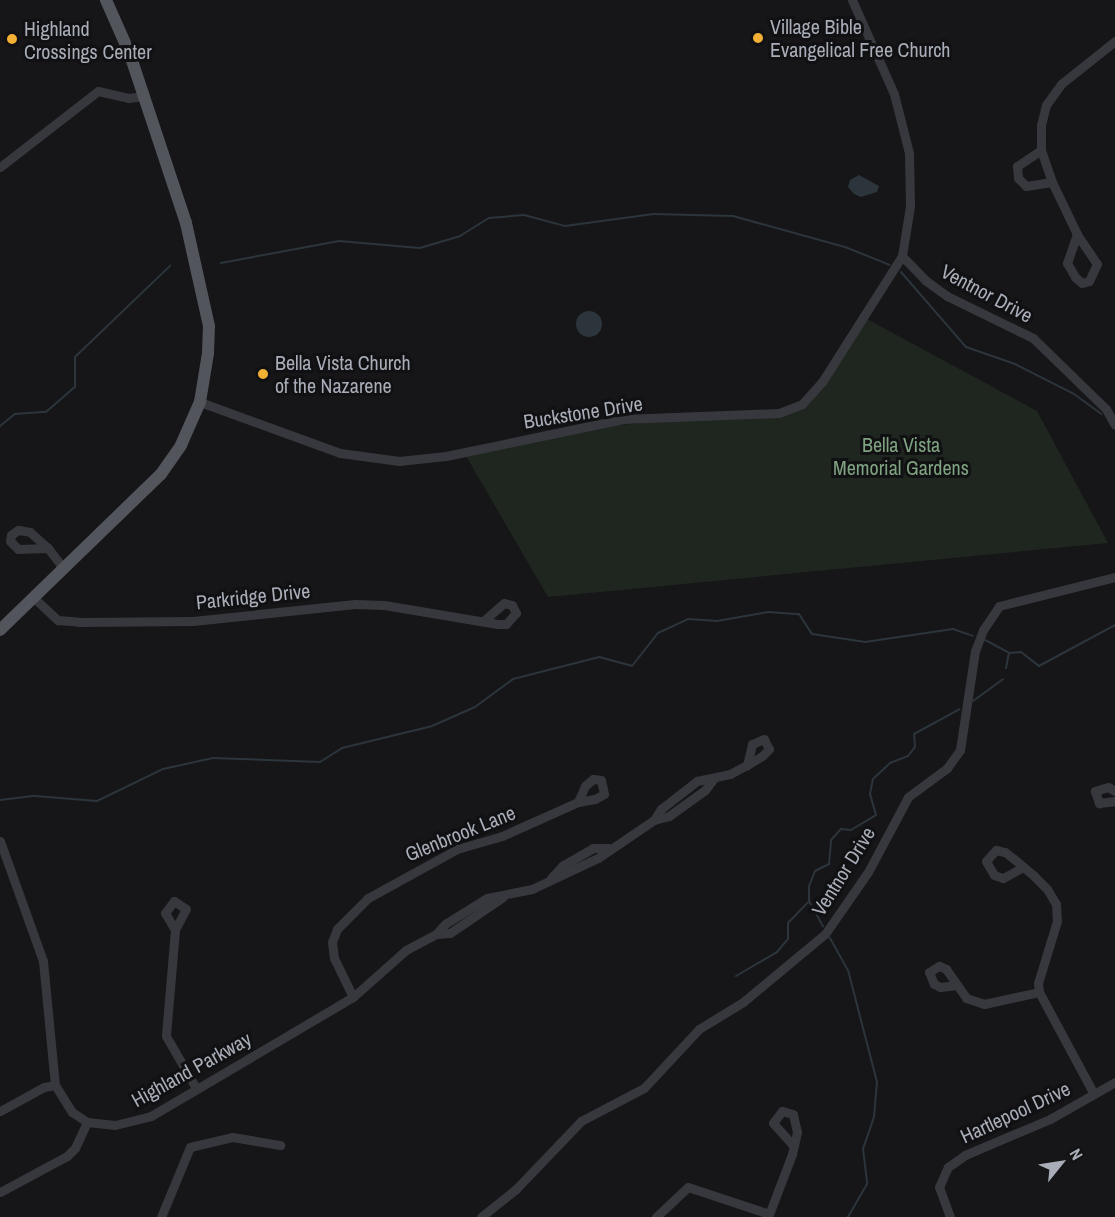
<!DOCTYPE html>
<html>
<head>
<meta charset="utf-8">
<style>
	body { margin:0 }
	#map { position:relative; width:1115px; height:1217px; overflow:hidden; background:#161618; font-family:"Archivo Narrow",sans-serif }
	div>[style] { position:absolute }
	.green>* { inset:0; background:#1e261f }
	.water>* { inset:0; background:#2c353c }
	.round { border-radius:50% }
	.stream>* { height:2px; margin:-1px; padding:0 1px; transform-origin:1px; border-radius:1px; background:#2c353c }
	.minor>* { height:9px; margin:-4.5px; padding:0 4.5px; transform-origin:4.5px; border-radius:4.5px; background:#37383d }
	.major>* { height:12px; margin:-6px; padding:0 6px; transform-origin:6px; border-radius:6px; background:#53555c }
	.dots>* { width:16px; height:16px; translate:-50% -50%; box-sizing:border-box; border:3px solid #111113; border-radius:50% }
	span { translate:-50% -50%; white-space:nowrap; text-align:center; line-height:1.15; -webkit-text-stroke:6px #111113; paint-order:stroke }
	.poi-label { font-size:20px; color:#a8adb8 }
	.left { translate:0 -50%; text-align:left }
	.street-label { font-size:20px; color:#a8adb8 }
	.park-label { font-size:20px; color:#7fa381 }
	.north { position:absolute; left:1031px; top:1133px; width:60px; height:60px; -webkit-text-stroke:4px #111113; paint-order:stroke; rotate:60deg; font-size:16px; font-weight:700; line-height:24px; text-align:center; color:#a8adb8 }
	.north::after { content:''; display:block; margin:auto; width:21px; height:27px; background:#a8adb8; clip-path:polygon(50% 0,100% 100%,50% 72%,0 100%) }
</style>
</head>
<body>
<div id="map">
	<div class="green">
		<div style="clip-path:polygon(867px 319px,1037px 411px,1108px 543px,548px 597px,466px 456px,594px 427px,796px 411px)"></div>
	</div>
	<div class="water">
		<div style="clip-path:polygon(859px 175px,879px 186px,877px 192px,861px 197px,854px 194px,848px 187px,850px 180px)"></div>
		<div class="round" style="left:576px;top:311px;width:26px;height:26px"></div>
	</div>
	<div class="stream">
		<div style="left:221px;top:263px;width:120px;rotate:-10.6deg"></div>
		<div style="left:339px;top:241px;width:81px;rotate:4.9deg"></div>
		<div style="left:420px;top:248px;width:42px;rotate:-16.7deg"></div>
		<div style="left:460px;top:236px;width:34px;rotate:-32deg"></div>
		<div style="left:489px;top:218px;width:35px;rotate:-5deg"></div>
		<div style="left:524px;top:215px;width:42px;rotate:15deg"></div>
		<div style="left:565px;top:226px;width:89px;rotate:-7.8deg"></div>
		<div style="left:653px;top:214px;width:80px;rotate:1.4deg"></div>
		<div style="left:733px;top:216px;width:116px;rotate:15.5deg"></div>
		<div style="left:845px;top:247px;width:48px;rotate:21.8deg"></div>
		<div style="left:901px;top:272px;width:99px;rotate:49.1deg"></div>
		<div style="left:966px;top:347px;width:52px;rotate:19.1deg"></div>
		<div style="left:1015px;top:364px;width:66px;rotate:27deg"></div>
		<div style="left:1074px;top:394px;width:34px;rotate:36deg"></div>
		<div style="left:0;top:426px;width:19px;rotate:-39deg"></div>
		<div style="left:15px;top:414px;width:31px;rotate:-4deg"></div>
		<div style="left:46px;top:412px;width:38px;rotate:-41deg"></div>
		<div style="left:75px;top:387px;width:30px;rotate:-90deg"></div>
		<div style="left:75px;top:357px;width:132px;rotate:-43.8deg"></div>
		<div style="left:985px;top:640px;width:27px;rotate:28deg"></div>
		<div style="left:1009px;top:653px;width:12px;rotate:-5deg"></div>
		<div style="left:1021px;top:652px;width:23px;rotate:38deg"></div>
		<div style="left:1039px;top:666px;width:86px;rotate:-28.3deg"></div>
		<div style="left:1006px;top:668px;width:15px;rotate:-79deg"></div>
		<div style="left:973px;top:701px;width:37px;rotate:-36deg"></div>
		<div style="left:0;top:800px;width:35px;rotate:-7deg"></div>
		<div style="left:35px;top:796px;width:62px;rotate:4.6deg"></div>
		<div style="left:97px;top:801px;width:73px;rotate:-25.9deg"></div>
		<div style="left:163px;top:769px;width:51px;rotate:-12.4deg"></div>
		<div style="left:213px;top:758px;width:107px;rotate:2.1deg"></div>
		<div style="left:320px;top:762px;width:26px;rotate:-32deg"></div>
		<div style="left:342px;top:748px;width:93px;rotate:-13.7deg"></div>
		<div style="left:432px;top:726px;width:47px;rotate:-23.8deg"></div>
		<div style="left:475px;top:707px;width:47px;rotate:-36.4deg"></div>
		<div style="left:513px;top:679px;width:89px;rotate:-14.3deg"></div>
		<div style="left:599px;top:657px;width:34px;rotate:15deg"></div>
		<div style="left:632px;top:666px;width:42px;rotate:-51.8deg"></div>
		<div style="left:658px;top:633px;width:33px;rotate:-25deg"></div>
		<div style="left:688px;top:619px;width:29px;rotate:4deg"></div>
		<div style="left:717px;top:621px;width:52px;rotate:-10deg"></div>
		<div style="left:768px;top:612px;width:31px;rotate:4deg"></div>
		<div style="left:799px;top:614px;width:24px;rotate:57deg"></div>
		<div style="left:812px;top:634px;width:54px;rotate:8.6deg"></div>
		<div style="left:865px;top:642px;width:89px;rotate:-8.4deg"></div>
		<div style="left:953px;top:629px;width:21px;rotate:19deg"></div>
		<div style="left:809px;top:901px;width:29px;rotate:61deg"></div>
		<div style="left:830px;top:938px;width:37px;rotate:61deg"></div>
		<div style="left:848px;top:970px;width:116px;rotate:75.5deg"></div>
		<div style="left:877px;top:1082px;width:35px;rotate:95deg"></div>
		<div style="left:874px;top:1117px;width:34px;rotate:109deg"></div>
		<div style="left:863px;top:1149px;width:35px;rotate:83deg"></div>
		<div style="left:867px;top:1184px;width:38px;rotate:120deg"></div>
		<div style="left:736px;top:976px;width:48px;rotate:-30.3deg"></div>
		<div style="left:777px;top:952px;width:17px;rotate:-50deg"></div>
		<div style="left:788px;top:939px;width:16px;rotate:-90deg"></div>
		<div style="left:788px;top:923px;width:30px;rotate:-46deg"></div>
		<div style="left:809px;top:901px;width:15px;rotate:-90deg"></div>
		<div style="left:809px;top:886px;width:16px;rotate:-68deg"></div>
		<div style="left:815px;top:871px;width:16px;rotate:-27deg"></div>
		<div style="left:829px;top:864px;width:24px;rotate:-85deg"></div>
		<div style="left:831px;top:840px;width:15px;rotate:-48deg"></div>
		<div style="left:841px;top:829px;width:10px;rotate:6deg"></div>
		<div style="left:851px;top:830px;width:29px;rotate:-31deg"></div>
		<div style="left:876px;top:815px;width:22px;rotate:-106deg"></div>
		<div style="left:870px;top:794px;width:15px;rotate:-79deg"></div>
		<div style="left:873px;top:779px;width:23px;rotate:-43deg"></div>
		<div style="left:890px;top:763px;width:19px;rotate:-21deg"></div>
		<div style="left:908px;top:756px;width:11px;rotate:-52deg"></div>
		<div style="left:915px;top:747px;width:13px;rotate:-94deg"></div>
		<div style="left:914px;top:734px;width:52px;rotate:-28.5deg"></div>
	</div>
	<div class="minor">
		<div style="left:852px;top:0;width:103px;rotate:65.9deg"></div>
		<div style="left:894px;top:94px;width:61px;rotate:75.7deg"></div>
		<div style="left:909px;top:153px;width:53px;rotate:88.9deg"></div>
		<div style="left:910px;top:206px;width:51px;rotate:99.1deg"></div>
		<div style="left:902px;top:256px;width:33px;rotate:46deg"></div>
		<div style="left:925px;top:280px;width:27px;rotate:36deg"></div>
		<div style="left:947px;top:296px;width:96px;rotate:26deg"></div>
		<div style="left:1033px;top:338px;width:102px;rotate:44.2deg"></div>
		<div style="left:1106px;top:409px;width:18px;rotate:61deg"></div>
		<div style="left:1041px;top:150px;width:29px;rotate:146deg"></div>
		<div style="left:1017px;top:166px;width:12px;rotate:85deg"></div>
		<div style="left:1018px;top:178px;width:11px;rotate:45deg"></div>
		<div style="left:1026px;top:186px;width:26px;rotate:-9deg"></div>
		<div style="left:0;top:167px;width:124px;rotate:-37.8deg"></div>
		<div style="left:98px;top:91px;width:31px;rotate:13deg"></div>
		<div style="left:128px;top:98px;width:17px;rotate:-7deg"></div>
		<div style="left:1077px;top:234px;width:31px;rotate:109deg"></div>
		<div style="left:1067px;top:263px;width:16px;rotate:60deg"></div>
		<div style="left:1075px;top:277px;width:9px;rotate:41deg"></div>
		<div style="left:1082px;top:283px;width:7px;rotate:-16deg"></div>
		<div style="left:1089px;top:281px;width:19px;rotate:-65deg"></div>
		<div style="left:1097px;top:264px;width:36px;rotate:-124deg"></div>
		<div style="left:1077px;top:234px;width:58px;rotate:-115.7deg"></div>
		<div style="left:1052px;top:182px;width:34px;rotate:-109deg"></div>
		<div style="left:1041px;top:150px;width:25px;rotate:-90deg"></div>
		<div style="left:1041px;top:125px;width:21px;rotate:-76deg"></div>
		<div style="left:1046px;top:105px;width:26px;rotate:-54deg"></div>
		<div style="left:1061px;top:84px;width:69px;rotate:-38.5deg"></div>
		<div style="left:200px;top:402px;width:149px;rotate:20deg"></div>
		<div style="left:340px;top:453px;width:60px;rotate:7.7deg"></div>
		<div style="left:399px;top:461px;width:47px;rotate:-6.1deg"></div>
		<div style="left:446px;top:456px;width:181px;rotate:-11.8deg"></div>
		<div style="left:623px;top:419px;width:156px;rotate:-2.2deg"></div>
		<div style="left:779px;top:413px;width:25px;rotate:-21deg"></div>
		<div style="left:802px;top:404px;width:30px;rotate:-48deg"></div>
		<div style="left:822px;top:382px;width:149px;rotate:-57.6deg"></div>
		<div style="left:48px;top:548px;width:30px;rotate:178deg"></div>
		<div style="left:18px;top:549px;width:11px;rotate:-135deg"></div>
		<div style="left:10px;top:541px;width:6px;rotate:-81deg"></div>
		<div style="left:11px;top:535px;width:9px;rotate:-36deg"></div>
		<div style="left:18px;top:530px;width:12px;rotate:9deg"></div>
		<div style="left:30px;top:532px;width:24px;rotate:42deg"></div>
		<div style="left:48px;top:548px;width:26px;rotate:53deg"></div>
		<div style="left:34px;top:598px;width:33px;rotate:43deg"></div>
		<div style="left:58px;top:620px;width:21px;rotate:5deg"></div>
		<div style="left:79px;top:622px;width:114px;rotate:-0.5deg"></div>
		<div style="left:193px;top:621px;width:163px;rotate:-6deg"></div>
		<div style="left:355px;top:604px;width:29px;rotate:2deg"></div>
		<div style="left:384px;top:605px;width:115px;rotate:9.5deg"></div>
		<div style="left:497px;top:624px;width:9px"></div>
		<div style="left:506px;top:624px;width:15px;rotate:-48deg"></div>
		<div style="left:516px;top:613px;width:9px;rotate:-117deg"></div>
		<div style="left:512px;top:605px;width:8px;rotate:-166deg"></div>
		<div style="left:504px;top:603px;width:28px;rotate:139deg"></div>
		<div style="left:1115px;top:791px;width:8px;rotate:-150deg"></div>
		<div style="left:1108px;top:787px;width:14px;rotate:163deg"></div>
		<div style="left:1095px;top:791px;width:13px;rotate:72deg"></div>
		<div style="left:1099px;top:803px;width:16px;rotate:-7deg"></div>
		<div style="left:654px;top:820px;width:13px;rotate:-58deg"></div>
		<div style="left:661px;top:809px;width:46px;rotate:-37.9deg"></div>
		<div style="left:697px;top:781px;width:34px;rotate:-12deg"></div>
		<div style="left:730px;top:774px;width:19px;rotate:-28deg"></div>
		<div style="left:747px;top:765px;width:17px;rotate:-31deg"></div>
		<div style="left:762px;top:756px;width:10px;rotate:-45deg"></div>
		<div style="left:769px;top:749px;width:11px;rotate:-117deg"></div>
		<div style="left:764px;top:739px;width:13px;rotate:157deg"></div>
		<div style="left:752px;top:744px;width:22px;rotate:103deg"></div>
		<div style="left:0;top:841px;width:127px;rotate:70.3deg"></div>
		<div style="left:43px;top:961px;width:125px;rotate:84.5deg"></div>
		<div style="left:55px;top:1085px;width:32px;rotate:58deg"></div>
		<div style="left:72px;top:1112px;width:18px;rotate:34deg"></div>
		<div style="left:87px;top:1122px;width:28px;rotate:6deg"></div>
		<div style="left:115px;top:1125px;width:37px;rotate:-14deg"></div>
		<div style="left:151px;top:1116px;width:234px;rotate:-30.5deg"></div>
		<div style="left:353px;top:997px;width:71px;rotate:-41.6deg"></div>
		<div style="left:406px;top:950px;width:34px;rotate:-28deg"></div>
		<div style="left:436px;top:934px;width:14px;rotate:-4deg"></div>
		<div style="left:450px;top:933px;width:64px;rotate:-34.2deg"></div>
		<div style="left:1023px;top:867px;width:23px;rotate:151deg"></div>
		<div style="left:1003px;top:878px;width:9px;rotate:-162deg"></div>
		<div style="left:994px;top:875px;width:16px;rotate:-120deg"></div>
		<div style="left:986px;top:861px;width:15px;rotate:-48deg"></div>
		<div style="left:996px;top:850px;width:9px;rotate:13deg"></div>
		<div style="left:1005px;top:852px;width:11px;rotate:38deg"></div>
		<div style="left:1014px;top:859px;width:26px;rotate:40deg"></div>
		<div style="left:1034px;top:876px;width:18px;rotate:45deg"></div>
		<div style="left:1047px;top:889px;width:17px;rotate:59deg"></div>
		<div style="left:1056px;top:904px;width:17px;rotate:87deg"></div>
		<div style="left:1057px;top:921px;width:65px;rotate:107deg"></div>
		<div style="left:1038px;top:983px;width:9px;rotate:84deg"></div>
		<div style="left:1039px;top:992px;width:116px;rotate:61.7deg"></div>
		<div style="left:551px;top:878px;width:16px;rotate:-47deg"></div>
		<div style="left:562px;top:866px;width:36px;rotate:-30deg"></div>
		<div style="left:593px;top:848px;width:15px"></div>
		<div style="left:175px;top:930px;width:20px;rotate:-120deg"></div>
		<div style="left:165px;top:913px;width:15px;rotate:-53deg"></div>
		<div style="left:174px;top:901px;width:14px;rotate:34deg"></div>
		<div style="left:186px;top:909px;width:24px;rotate:118deg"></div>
		<div style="left:175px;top:930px;width:106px;rotate:94.9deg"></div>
		<div style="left:166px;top:1036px;width:60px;rotate:60deg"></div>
		<div style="left:436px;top:934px;width:13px;rotate:-48deg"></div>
		<div style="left:445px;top:924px;width:49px;rotate:-31.8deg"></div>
		<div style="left:487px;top:898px;width:46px;rotate:-11.3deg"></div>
		<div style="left:532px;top:889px;width:73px;rotate:-25.2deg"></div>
		<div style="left:598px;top:858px;width:68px;rotate:-34.2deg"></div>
		<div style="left:654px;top:820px;width:16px;rotate:-15deg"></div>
		<div style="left:669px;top:816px;width:44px;rotate:-35.8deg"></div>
		<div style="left:705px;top:790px;width:15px;rotate:-53deg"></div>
		<div style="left:957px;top:985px;width:17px;rotate:173deg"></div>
		<div style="left:940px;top:987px;width:7px;rotate:-153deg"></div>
		<div style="left:934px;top:984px;width:13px;rotate:-113deg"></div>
		<div style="left:929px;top:972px;width:12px;rotate:-31deg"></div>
		<div style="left:939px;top:966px;width:8px;rotate:23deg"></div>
		<div style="left:946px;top:969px;width:35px;rotate:55deg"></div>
		<div style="left:966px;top:998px;width:19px;rotate:18deg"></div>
		<div style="left:984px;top:1004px;width:56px;rotate:-12.3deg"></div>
		<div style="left:353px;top:997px;width:43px;rotate:-116deg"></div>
		<div style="left:334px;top:958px;width:16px;rotate:-97deg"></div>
		<div style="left:332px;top:942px;width:14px;rotate:-69deg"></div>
		<div style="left:337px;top:929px;width:44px;rotate:-45deg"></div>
		<div style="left:368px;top:898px;width:102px;rotate:-28.8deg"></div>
		<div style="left:457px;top:849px;width:47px;rotate:-16.1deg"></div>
		<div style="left:502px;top:836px;width:83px;rotate:-24.1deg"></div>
		<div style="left:578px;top:802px;width:17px;rotate:-10deg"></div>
		<div style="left:595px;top:799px;width:10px;rotate:-29deg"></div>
		<div style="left:604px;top:794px;width:14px;rotate:-102deg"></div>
		<div style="left:601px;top:780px;width:8px;rotate:-173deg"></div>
		<div style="left:593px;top:779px;width:11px;rotate:139deg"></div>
		<div style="left:585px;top:786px;width:17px;rotate:114deg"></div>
		<div style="left:0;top:1111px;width:50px;rotate:-28.6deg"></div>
		<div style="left:44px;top:1087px;width:11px;rotate:-10deg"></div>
		<div style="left:0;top:1192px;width:76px;rotate:-28.2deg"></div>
		<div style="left:67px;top:1156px;width:11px;rotate:-45deg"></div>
		<div style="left:75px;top:1148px;width:29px;rotate:-65deg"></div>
		<div style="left:161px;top:1217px;width:76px;rotate:-67.5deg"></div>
		<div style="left:190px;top:1147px;width:43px;rotate:-13.4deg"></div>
		<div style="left:232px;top:1137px;width:49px;rotate:9.5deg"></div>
		<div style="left:481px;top:1217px;width:45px;rotate:-38.7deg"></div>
		<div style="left:516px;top:1189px;width:94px;rotate:-46.3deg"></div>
		<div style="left:581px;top:1121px;width:71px;rotate:-27.6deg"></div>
		<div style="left:644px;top:1088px;width:81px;rotate:-47deg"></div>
		<div style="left:699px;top:1029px;width:52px;rotate:-31.5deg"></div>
		<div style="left:743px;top:1002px;width:107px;rotate:-39.7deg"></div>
		<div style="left:825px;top:934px;width:75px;rotate:-55.3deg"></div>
		<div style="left:868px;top:872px;width:85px;rotate:-61.9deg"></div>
		<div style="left:908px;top:797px;width:49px;rotate:-36.6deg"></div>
		<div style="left:947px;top:768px;width:22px;rotate:-54deg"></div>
		<div style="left:960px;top:750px;width:100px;rotate:-81.4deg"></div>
		<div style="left:975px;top:651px;width:22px;rotate:-69deg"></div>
		<div style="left:983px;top:630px;width:29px;rotate:-56deg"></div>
		<div style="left:999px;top:606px;width:120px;rotate:-14deg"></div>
		<div style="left:656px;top:1217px;width:44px;rotate:-43.2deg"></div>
		<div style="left:688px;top:1187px;width:85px;rotate:18.4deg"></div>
		<div style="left:768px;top:1217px;width:67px;rotate:-69.1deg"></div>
		<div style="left:792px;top:1154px;width:23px;rotate:-77deg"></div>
		<div style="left:797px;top:1132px;width:18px;rotate:-103deg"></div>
		<div style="left:793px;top:1114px;width:11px;rotate:-165deg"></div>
		<div style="left:782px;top:1111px;width:15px;rotate:127deg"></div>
		<div style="left:773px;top:1123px;width:31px;rotate:48deg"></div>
		<div style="left:950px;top:1217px;width:32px;rotate:-110deg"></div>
		<div style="left:939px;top:1187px;width:22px;rotate:-66deg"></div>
		<div style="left:948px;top:1167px;width:21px;rotate:-35deg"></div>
		<div style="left:965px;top:1155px;width:92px;rotate:-23deg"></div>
		<div style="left:1050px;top:1119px;width:75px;rotate:-29.6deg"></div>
	</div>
	<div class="major">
		<div style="left:0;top:630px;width:224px;rotate:-44.1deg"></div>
		<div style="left:161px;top:474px;width:35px;rotate:-55deg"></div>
		<div style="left:181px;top:445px;width:47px;rotate:-66.2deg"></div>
		<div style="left:200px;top:402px;width:50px;rotate:-80.7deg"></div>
		<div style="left:208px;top:353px;width:27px;rotate:-88deg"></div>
		<div style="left:209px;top:326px;width:106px;rotate:-102.6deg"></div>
		<div style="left:186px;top:223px;width:180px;rotate:-108.4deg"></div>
		<div style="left:129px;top:52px;width:57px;rotate:-113.9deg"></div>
	</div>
	<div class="dots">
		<div style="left:758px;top:38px;background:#f2b134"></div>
		<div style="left:12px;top:39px;background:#f2b134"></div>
		<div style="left:263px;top:374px;background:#f2b134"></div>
	</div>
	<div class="poi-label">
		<span class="left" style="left:770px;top:38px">Village Bible<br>Evangelical Free Church</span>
		<span class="left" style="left:24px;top:40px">Highland<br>Crossings Center</span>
		<span class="left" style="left:275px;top:374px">Bella Vista Church<br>of the Nazarene</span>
	</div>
	<div class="street-label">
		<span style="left:987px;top:293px;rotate:28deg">Ventnor Drive</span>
		<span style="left:583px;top:412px;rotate:-9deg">Buckstone Drive</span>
		<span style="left:253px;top:596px;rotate:-6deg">Parkridge Drive</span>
		<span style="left:460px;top:833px;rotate:-22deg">Glenbrook Lane</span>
		<span style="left:843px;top:871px;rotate:-58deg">Ventnor Drive</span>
		<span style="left:191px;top:1069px;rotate:-29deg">Highland Parkway</span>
		<span style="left:1015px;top:1112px;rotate:-25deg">Hartlepool Drive</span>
	</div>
	<div class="park-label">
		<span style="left:901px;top:456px">Bella Vista<br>Memorial Gardens</span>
	</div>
	<div class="north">N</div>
</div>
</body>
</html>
